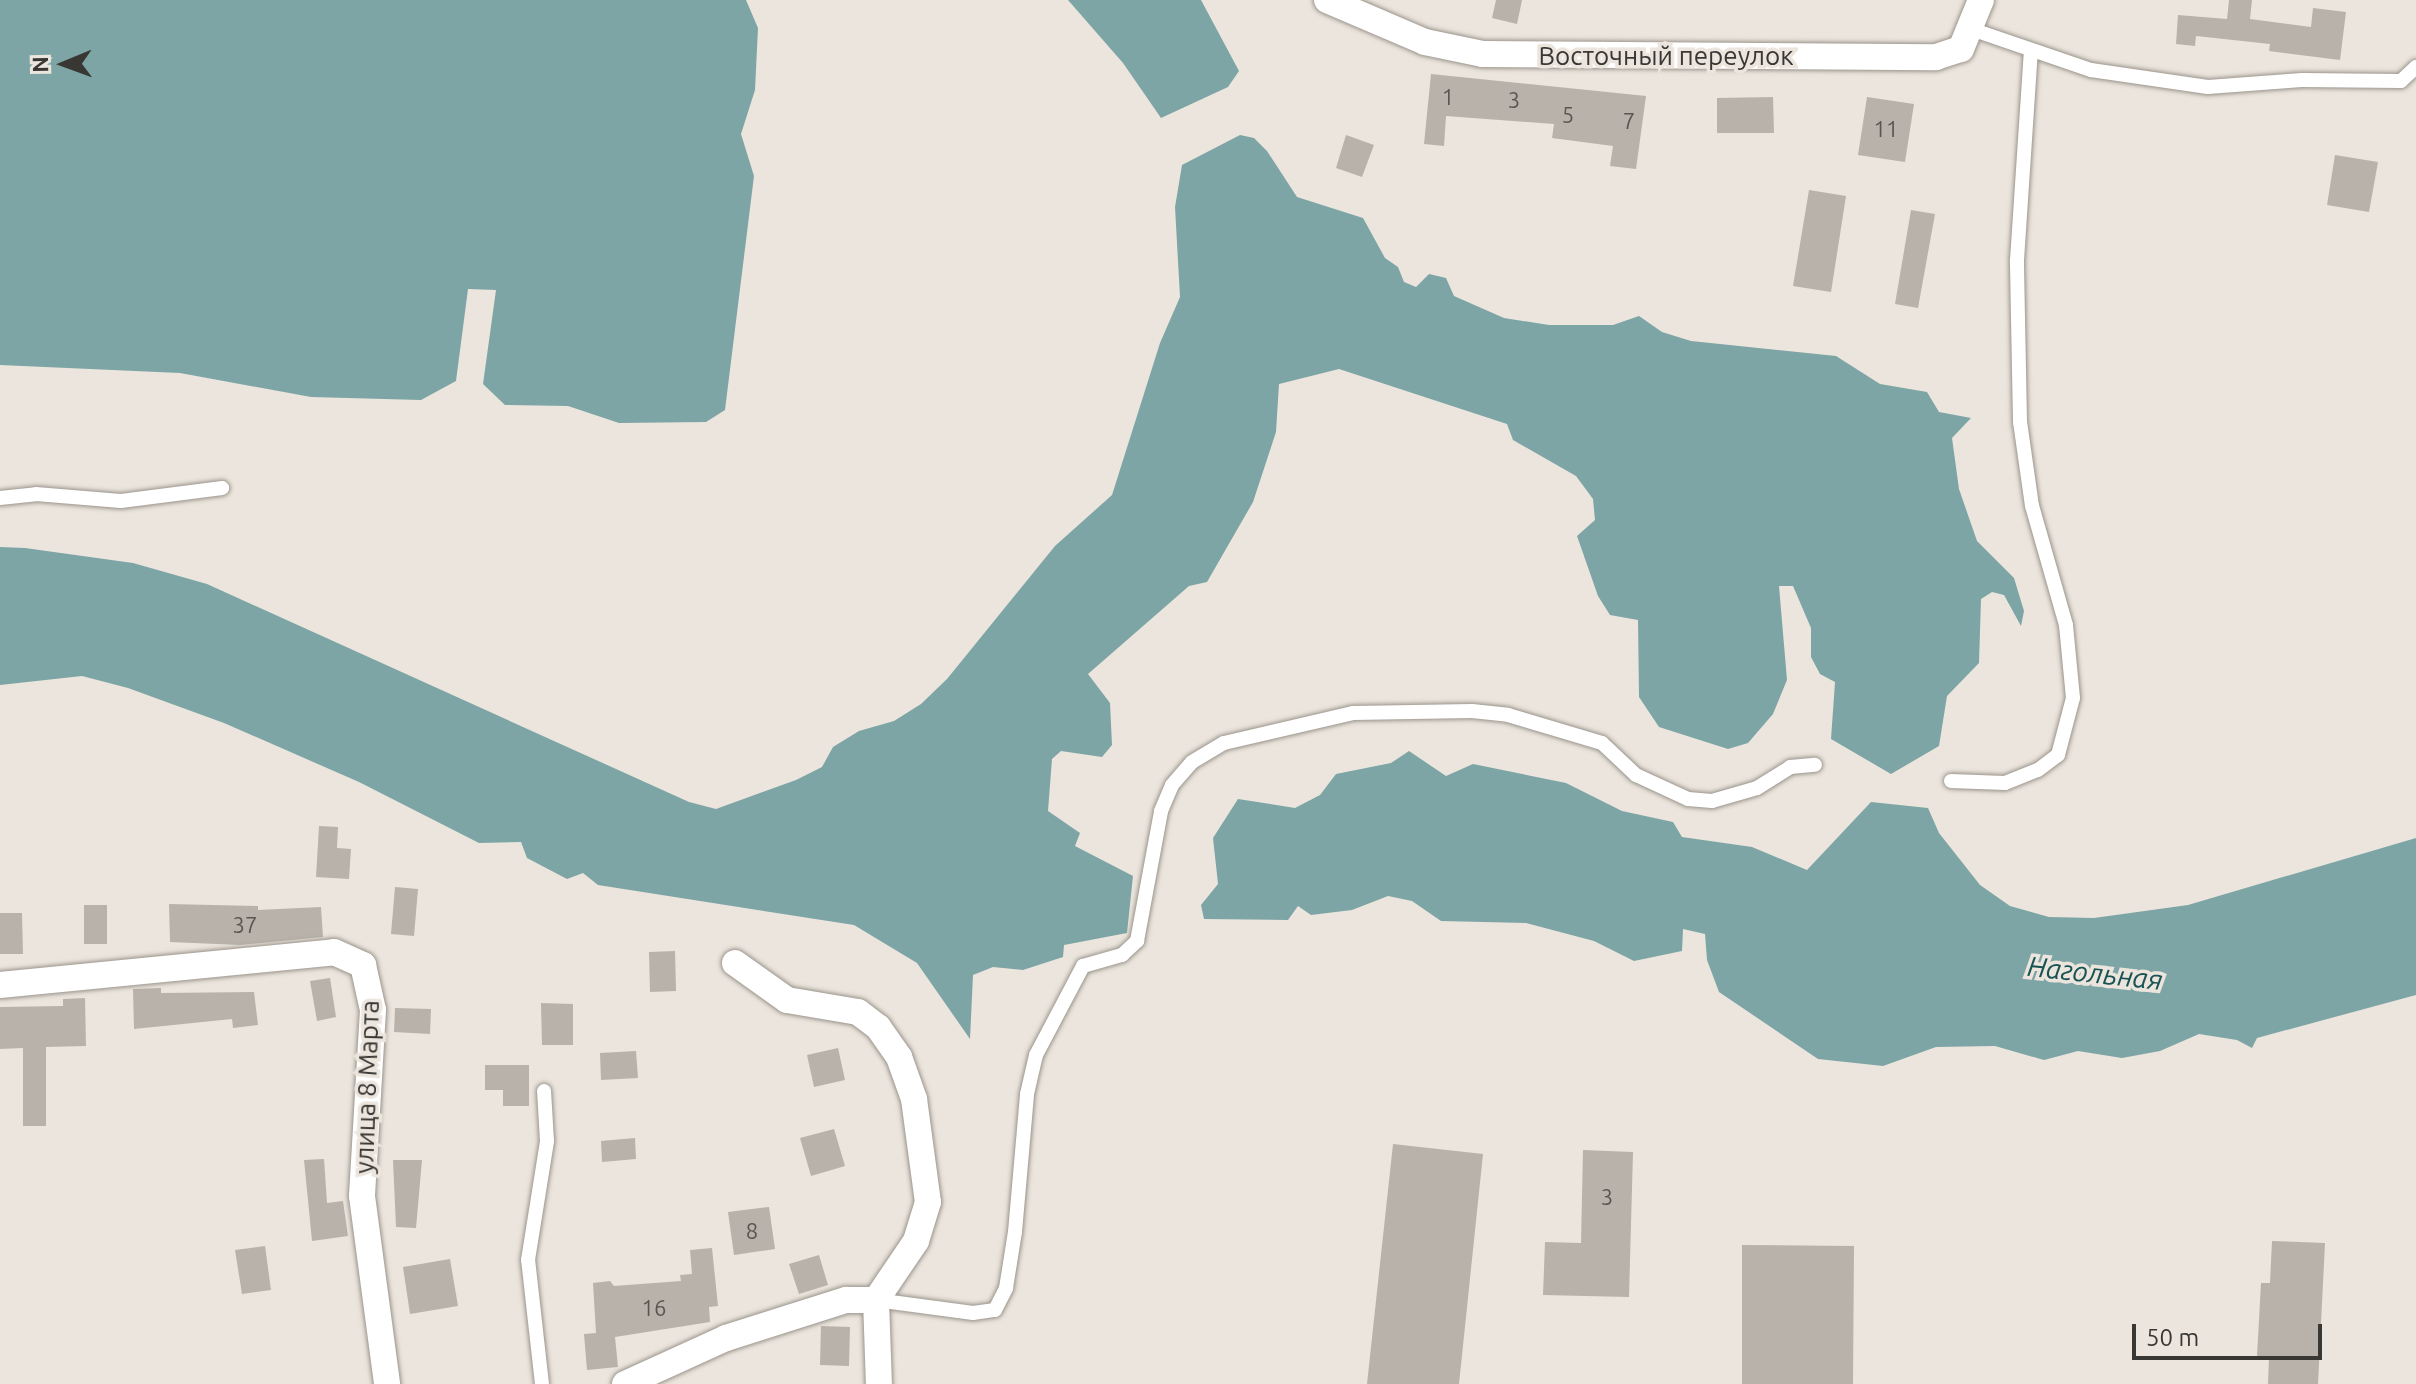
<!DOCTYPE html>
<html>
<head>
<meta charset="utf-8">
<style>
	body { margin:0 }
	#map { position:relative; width:2416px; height:1384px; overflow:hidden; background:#ebe5dd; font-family:Ubuntu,sans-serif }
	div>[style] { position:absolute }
	.water>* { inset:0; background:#7da5a5 }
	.building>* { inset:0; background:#b8b2aa }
	.roads { filter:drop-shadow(0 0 2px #9a948c) drop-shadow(0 0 2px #9a948c) }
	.lane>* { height:14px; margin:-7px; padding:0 7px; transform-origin:7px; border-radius:7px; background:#fff }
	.street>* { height:26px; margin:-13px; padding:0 13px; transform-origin:13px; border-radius:13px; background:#fff }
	span { translate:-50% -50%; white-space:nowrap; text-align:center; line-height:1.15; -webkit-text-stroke:7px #ebe5dd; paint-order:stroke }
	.number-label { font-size:22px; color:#595652 }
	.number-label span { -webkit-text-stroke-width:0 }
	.street-label { font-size:26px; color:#393734 }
	.water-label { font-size:28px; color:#195454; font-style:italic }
	.north { position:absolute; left:24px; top:24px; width:80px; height:80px; -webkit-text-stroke:6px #ebe5dd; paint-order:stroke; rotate:269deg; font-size:22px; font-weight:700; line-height:32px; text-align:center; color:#393734 }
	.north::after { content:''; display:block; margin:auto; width:28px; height:36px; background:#393734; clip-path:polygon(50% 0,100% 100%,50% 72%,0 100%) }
	.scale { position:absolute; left:2132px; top:1324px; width:190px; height:36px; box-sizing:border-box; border:4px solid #393734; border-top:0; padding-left:10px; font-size:24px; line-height:28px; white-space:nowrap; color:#393734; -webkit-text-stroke:6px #ebe5dd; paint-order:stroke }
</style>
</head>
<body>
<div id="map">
	<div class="water">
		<div style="clip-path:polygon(0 0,746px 0,758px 28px,755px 90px,741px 134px,754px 176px,725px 410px,706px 422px,619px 423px,568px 406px,505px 405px,483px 384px,496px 290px,468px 289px,456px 381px,421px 400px,311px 397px,180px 373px,0 365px)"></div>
		<div style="clip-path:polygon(1068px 0,1201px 0,1239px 71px,1228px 87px,1161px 118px,1123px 63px)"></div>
		<div style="clip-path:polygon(1240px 135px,1254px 138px,1267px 151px,1297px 197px,1363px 218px,1385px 258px,1398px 267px,1404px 282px,1416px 287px,1429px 274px,1446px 278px,1454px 296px,1504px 318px,1549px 325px,1613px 325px,1639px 316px,1662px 332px,1691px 341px,1836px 356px,1880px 384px,1927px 392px,1939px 412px,1971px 418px,1952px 438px,1959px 489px,1977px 541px,2014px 578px,2024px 611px,2021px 626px,2004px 595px,1992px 592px,1981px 599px,1979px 663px,1947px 696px,1939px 746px,1891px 774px,1831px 739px,1835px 682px,1820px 674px,1811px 657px,1811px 628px,1793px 586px,1779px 586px,1787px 680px,1773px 714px,1748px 743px,1728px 749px,1659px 727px,1639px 697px,1638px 620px,1610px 615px,1598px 596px,1577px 536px,1595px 520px,1593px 499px,1576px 476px,1513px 440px,1507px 424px,1339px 369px,1279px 384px,1276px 432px,1253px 502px,1207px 582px,1189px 586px,1088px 674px,1110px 703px,1112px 745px,1102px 757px,1061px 751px,1052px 759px,1048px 811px,1080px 833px,1075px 846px,1133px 876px,1127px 933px,1064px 945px,1063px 957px,1023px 970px,993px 967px,973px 975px,970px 1039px,917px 963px,854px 925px,598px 885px,583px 873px,567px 879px,527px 858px,521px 842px,479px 843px,359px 782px,224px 723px,128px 688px,82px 676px,0 685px,0 547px,25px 548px,133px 563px,207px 584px,689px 802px,716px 809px,796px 780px,822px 767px,833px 747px,859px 731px,894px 721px,921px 704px,947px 679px,1055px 546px,1112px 495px,1160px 343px,1180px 297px,1175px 207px,1182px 165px)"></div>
		<div style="clip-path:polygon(1409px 751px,1446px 776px,1473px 764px,1566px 783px,1622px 811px,1673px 822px,1682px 837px,1752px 847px,1807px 870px,1871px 802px,1928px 808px,1939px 833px,1980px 885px,2010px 906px,2049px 917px,2094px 918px,2188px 905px,2416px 838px,2416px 995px,2257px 1038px,2252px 1048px,2237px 1040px,2199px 1034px,2160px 1051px,2122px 1058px,2078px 1051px,2044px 1060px,1995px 1046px,1936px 1047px,1883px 1066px,1818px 1059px,1719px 992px,1707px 960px,1705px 934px,1683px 929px,1682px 951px,1634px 961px,1594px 941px,1526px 923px,1441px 921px,1412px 901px,1388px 896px,1352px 910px,1311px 915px,1298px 906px,1288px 920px,1204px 919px,1201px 905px,1218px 884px,1213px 838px,1238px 799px,1295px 808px,1320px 795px,1336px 774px,1391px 763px)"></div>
	</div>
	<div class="building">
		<div style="clip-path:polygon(1496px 0,1522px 0,1517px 24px,1492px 18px)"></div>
		<div style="clip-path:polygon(2229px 0,2252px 0,2250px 19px,2311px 27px,2313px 8px,2346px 12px,2340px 60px,2269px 51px,2270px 44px,2196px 36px,2195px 46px,2176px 44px,2178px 15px,2227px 19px)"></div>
		<div style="clip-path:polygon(1431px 74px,1646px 96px,1636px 169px,1610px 166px,1613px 146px,1552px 138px,1554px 124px,1446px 116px,1444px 146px,1424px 144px)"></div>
		<div style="clip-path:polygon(1773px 97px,1774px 133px,1717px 133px,1717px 98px)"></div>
		<div style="clip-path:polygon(1867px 97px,1914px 104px,1905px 162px,1858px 155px)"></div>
		<div style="clip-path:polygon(1346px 135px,1374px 145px,1362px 177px,1336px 168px)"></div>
		<div style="clip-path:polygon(2335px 155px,2378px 162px,2369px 212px,2327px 205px)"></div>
		<div style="clip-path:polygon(1809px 190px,1846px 196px,1831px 292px,1793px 286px)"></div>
		<div style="clip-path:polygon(1911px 210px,1935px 214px,1918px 308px,1895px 304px)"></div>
		<div style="clip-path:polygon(319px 826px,338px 827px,337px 848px,351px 849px,349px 879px,316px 877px)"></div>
		<div style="clip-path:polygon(395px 887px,418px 889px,414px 936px,391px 934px)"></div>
		<div style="clip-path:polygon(169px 904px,258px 906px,258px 910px,321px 907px,323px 937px,240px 945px,170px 942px)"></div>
		<div style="clip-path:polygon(84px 905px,107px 905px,107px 944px,84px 944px)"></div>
		<div style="clip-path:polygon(0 913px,22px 913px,23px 954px,0 954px)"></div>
		<div style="clip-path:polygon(675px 951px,676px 991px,650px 992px,649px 952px)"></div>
		<div style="clip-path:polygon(330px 978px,336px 1017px,317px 1021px,310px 981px)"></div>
		<div style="clip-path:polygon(161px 988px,161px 993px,254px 992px,258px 1025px,233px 1028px,232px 1019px,134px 1029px,133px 989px)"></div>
		<div style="clip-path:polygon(85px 998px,86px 1046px,46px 1047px,46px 1126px,23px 1126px,23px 1048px,0 1049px,0 1007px,63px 1006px,63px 999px)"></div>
		<div style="clip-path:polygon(541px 1003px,573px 1004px,573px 1045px,542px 1045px)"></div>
		<div style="clip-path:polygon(395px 1008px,431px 1009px,430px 1034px,394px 1032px)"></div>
		<div style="clip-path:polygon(838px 1048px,845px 1080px,814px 1087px,807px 1055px)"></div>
		<div style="clip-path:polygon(636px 1051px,638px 1078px,601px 1080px,600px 1053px)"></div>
		<div style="clip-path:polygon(485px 1065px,529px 1065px,529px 1106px,503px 1106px,503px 1090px,485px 1090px)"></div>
		<div style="clip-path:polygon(834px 1129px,845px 1166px,811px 1176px,800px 1138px)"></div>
		<div style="clip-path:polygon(635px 1138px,636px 1159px,602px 1162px,601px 1141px)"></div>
		<div style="clip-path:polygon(1393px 1144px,1483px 1154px,1459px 1384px,1367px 1384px)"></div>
		<div style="clip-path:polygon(1583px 1150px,1633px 1152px,1629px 1297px,1543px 1295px,1545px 1242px,1581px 1243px)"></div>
		<div style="clip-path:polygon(324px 1159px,327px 1203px,343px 1201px,348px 1236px,312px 1241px,304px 1160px)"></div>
		<div style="clip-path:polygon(393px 1160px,422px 1160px,416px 1228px,396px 1227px)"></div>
		<div style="clip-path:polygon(769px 1207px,775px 1249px,734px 1255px,728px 1212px)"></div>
		<div style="clip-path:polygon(2272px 1241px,2325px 1243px,2318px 1384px,2268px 1384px,2269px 1356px,2257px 1356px,2261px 1283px,2270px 1283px)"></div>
		<div style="clip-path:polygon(1742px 1245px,1854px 1246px,1853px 1384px,1742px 1384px)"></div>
		<div style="clip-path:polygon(265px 1246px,271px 1290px,242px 1294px,235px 1250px)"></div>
		<div style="clip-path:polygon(712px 1248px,718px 1306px,709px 1307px,710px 1322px,615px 1337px,618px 1367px,587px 1370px,584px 1334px,596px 1333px,593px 1283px,610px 1281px,614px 1286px,681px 1281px,680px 1275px,692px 1274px,690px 1250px)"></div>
		<div style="clip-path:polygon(819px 1255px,828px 1285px,799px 1294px,789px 1264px)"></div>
		<div style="clip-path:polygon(450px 1259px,458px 1306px,410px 1314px,403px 1267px)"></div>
		<div style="clip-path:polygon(821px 1326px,850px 1327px,849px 1366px,820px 1365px)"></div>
	</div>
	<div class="roads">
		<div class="lane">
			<div style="left:1971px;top:29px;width:127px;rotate:18.9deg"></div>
			<div style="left:2091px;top:70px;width:118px;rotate:8.3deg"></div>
			<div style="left:2208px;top:87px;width:94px;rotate:-4.3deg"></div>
			<div style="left:2302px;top:80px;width:99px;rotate:0.6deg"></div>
			<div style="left:2401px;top:81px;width:21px;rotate:-43deg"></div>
			<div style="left:0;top:498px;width:36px;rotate:-6deg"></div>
			<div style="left:36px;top:494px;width:85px;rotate:4.7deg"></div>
			<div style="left:121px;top:501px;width:102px;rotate:-7.3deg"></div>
			<div style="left:1951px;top:781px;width:54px;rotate:2.1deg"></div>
			<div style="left:2005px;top:783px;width:35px;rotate:-22deg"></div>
			<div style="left:2038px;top:770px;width:25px;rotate:-37deg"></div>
			<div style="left:2058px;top:755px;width:59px;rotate:-75.3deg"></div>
			<div style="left:2073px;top:698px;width:73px;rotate:-95.5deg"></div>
			<div style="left:2066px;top:625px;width:124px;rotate:-105.9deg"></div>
			<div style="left:2032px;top:506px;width:85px;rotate:-98.1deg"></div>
			<div style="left:2020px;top:422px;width:162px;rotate:-91.1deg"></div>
			<div style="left:2017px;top:260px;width:210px;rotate:-86.2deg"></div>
			<div style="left:876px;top:1300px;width:98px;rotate:7.6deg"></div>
			<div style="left:973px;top:1313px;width:22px;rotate:-8deg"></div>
			<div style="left:995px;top:1310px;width:25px;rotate:-63deg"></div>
			<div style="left:1006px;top:1288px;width:57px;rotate:-80.9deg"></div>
			<div style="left:1015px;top:1232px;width:139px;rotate:-85deg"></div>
			<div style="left:1027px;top:1094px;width:40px;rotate:-77deg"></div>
			<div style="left:1036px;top:1055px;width:101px;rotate:-62.2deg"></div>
			<div style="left:1083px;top:966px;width:41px;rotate:-15.8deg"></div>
			<div style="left:1122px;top:955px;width:21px;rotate:-43deg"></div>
			<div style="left:1137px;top:941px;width:132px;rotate:-79.5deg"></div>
			<div style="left:1161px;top:811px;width:28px;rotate:-67deg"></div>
			<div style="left:1172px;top:785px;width:30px;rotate:-49deg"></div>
			<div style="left:1192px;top:762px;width:37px;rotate:-31deg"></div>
			<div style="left:1224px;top:743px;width:132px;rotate:-13.1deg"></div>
			<div style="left:1353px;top:713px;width:119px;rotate:-1deg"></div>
			<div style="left:1472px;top:711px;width:36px;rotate:6deg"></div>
			<div style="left:1508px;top:715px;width:98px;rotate:16.6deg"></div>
			<div style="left:1602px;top:743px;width:47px;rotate:43.3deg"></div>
			<div style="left:1636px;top:775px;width:57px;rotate:24.8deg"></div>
			<div style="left:1688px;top:799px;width:24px;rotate:5deg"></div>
			<div style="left:1712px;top:801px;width:47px;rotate:-16.1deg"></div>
			<div style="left:1757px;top:788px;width:39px;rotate:-32deg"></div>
			<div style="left:1790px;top:767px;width:25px;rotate:-5deg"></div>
			<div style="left:542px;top:1384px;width:125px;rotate:-96.4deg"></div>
			<div style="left:528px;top:1260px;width:121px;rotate:-80.9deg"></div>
			<div style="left:547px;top:1141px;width:50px;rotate:-93.4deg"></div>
		</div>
		<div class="street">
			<div style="left:1327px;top:0;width:107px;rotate:23.2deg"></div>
			<div style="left:1425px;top:42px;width:59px;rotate:11.7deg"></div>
			<div style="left:1483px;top:54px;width:453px;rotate:0.4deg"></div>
			<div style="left:1936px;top:57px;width:26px;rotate:-18deg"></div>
			<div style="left:1961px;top:49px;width:53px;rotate:-67.8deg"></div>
			<div style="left:735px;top:963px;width:64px;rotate:35.4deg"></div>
			<div style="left:787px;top:1000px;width:72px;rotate:9.6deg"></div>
			<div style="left:858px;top:1012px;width:25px;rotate:37deg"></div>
			<div style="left:878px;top:1027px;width:37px;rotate:55deg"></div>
			<div style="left:899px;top:1057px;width:45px;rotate:70.3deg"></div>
			<div style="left:914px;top:1099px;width:104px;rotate:82.3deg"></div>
			<div style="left:928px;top:1202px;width:41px;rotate:107.1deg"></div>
			<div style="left:916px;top:1241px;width:71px;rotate:124.1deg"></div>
			<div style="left:876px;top:1300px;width:84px;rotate:88deg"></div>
			<div style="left:0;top:985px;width:336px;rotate:-5.6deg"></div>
			<div style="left:334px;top:952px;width:32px;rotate:24deg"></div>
			<div style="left:363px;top:965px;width:46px;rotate:77.5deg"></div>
			<div style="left:373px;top:1010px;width:186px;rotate:93.4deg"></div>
			<div style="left:362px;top:1196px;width:190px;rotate:82.4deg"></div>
			<div style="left:625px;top:1384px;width:111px;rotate:-24.5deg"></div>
			<div style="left:726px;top:1338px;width:126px;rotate:-17.6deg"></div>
			<div style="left:846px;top:1300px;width:30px"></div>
		</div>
	</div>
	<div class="number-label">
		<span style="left:1448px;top:97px">1</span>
		<span style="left:1514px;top:100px">3</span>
		<span style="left:1568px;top:115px">5</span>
		<span style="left:1629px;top:121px">7</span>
		<span style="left:1886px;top:129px">11</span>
		<span style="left:245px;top:925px">37</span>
		<span style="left:1607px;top:1197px">3</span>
		<span style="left:752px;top:1231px">8</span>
		<span style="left:654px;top:1308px">16</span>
	</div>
	<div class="street-label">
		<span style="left:1666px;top:56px">Восточный переулок</span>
		<span style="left:367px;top:1087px;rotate:-88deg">улица 8 Марта</span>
	</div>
	<div class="water-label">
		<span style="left:2095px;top:973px;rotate:6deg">Нагольная</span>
	</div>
	<div class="north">N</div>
	<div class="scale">50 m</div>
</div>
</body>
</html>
